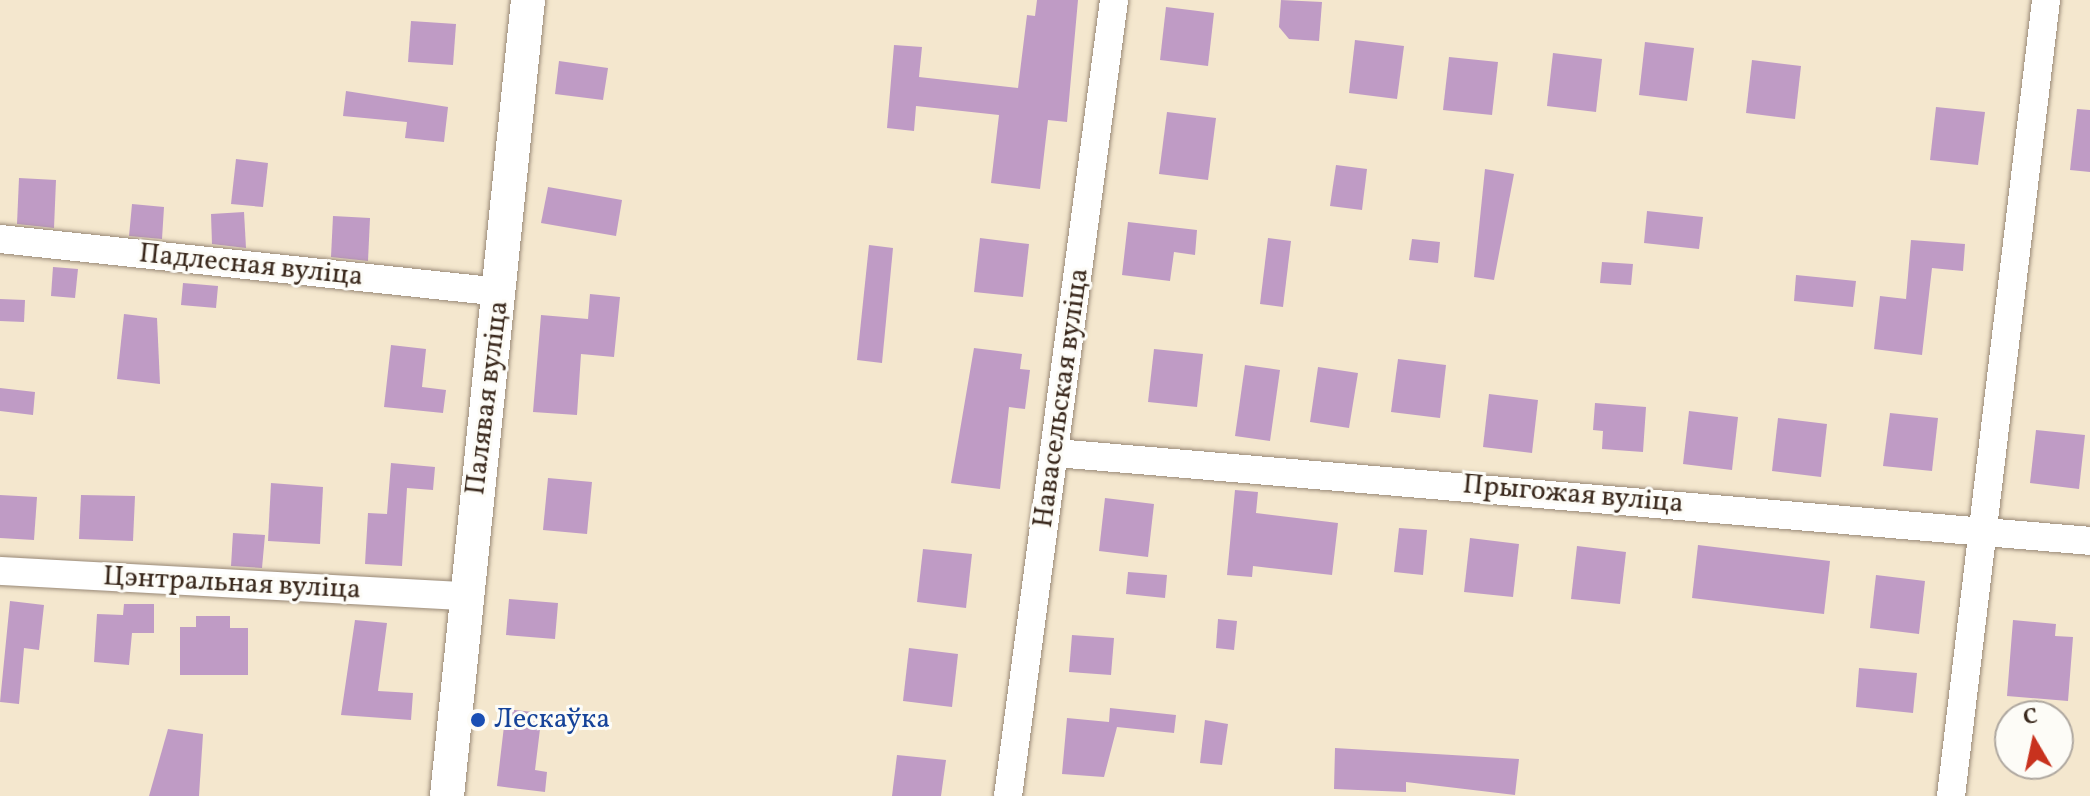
<!DOCTYPE html>
<html>
<head>
<meta charset="utf-8">
<style>
	body { margin:0 }
	#map { position:relative; width:2090px; height:796px; overflow:hidden; background:#f4e7ce; font-family:Vollkorn,serif }
	div>[style] { position:absolute }
	.building>* { inset:0; background:#bf9bc5 }
	.roads { filter:drop-shadow(0 0 2px #988876) drop-shadow(0 0 2px #988876) }
	.minor>* { height:28px; margin:-14px; padding:0 14px; transform-origin:14px; border-radius:14px; background:#fff }
	.major>* { height:34px; margin:-17px; padding:0 17px; transform-origin:17px; border-radius:17px; background:#fff }
	.dots>* { width:22px; height:22px; translate:-50% -50%; box-sizing:border-box; border:4px solid #fdfcf7; border-radius:50% }
	span { translate:-50% -50%; white-space:nowrap; text-align:center; line-height:1.15; -webkit-text-stroke:6px #fdfcf7; paint-order:stroke }
	.street-label { font-size:28px; color:#3b2a1e }
	.transit-label { font-size:28px; color:#164399 }
	.left { translate:0 -50%; text-align:left }
	.north { position:absolute; left:1994px; top:700px; width:80px; height:80px; box-sizing:border-box; background:#fdfcf7; border:2px solid #afa8a0; border-radius:50%; rotate:351deg; font-size:22px; font-weight:700; line-height:32px; text-align:center; color:#3b2a1e }
	.north::after { content:''; display:block; margin:auto; width:28px; height:36px; background:#c8321e; clip-path:polygon(50% 0,100% 100%,50% 72%,0 100%) }
</style>
</head>
<body>
<div id="map">
	<div class="building">
		<div style="clip-path:polygon(1037px 0,1078px 0,1067px 122px,1048px 120px,1040px 189px,991px 183px,999px 115px,916px 106px,914px 131px,887px 128px,894px 45px,922px 47px,919px 77px,1018px 88px,1027px 15px,1035px 16px)"></div>
		<div style="clip-path:polygon(1281px 0,1322px 2px,1319px 41px,1289px 39px,1279px 27px)"></div>
		<div style="clip-path:polygon(1166px 7px,1214px 13px,1208px 66px,1160px 60px)"></div>
		<div style="clip-path:polygon(411px 21px,456px 24px,453px 65px,408px 62px)"></div>
		<div style="clip-path:polygon(1355px 40px,1404px 46px,1397px 99px,1349px 93px)"></div>
		<div style="clip-path:polygon(1645px 42px,1694px 48px,1687px 101px,1639px 95px)"></div>
		<div style="clip-path:polygon(1553px 53px,1602px 59px,1596px 112px,1547px 106px)"></div>
		<div style="clip-path:polygon(1449px 57px,1498px 62px,1492px 115px,1443px 110px)"></div>
		<div style="clip-path:polygon(1752px 60px,1801px 66px,1795px 119px,1746px 113px)"></div>
		<div style="clip-path:polygon(559px 61px,608px 68px,603px 100px,555px 94px)"></div>
		<div style="clip-path:polygon(346px 91px,448px 107px,444px 142px,405px 138px,407px 122px,343px 116px)"></div>
		<div style="clip-path:polygon(1936px 107px,1985px 112px,1978px 165px,1930px 160px)"></div>
		<div style="clip-path:polygon(2077px 109px,2090px 110px,2090px 172px,2070px 170px)"></div>
		<div style="clip-path:polygon(1167px 112px,1216px 118px,1208px 180px,1159px 174px)"></div>
		<div style="clip-path:polygon(236px 159px,268px 163px,263px 207px,231px 204px)"></div>
		<div style="clip-path:polygon(1336px 165px,1367px 169px,1362px 210px,1330px 206px)"></div>
		<div style="clip-path:polygon(1485px 169px,1514px 174px,1494px 280px,1474px 277px)"></div>
		<div style="clip-path:polygon(19px 178px,56px 180px,54px 228px,17px 224px)"></div>
		<div style="clip-path:polygon(548px 187px,622px 200px,616px 236px,541px 223px)"></div>
		<div style="clip-path:polygon(132px 204px,164px 207px,162px 239px,129px 236px)"></div>
		<div style="clip-path:polygon(1647px 211px,1703px 217px,1699px 249px,1644px 243px)"></div>
		<div style="clip-path:polygon(244px 212px,246px 248px,212px 244px,211px 214px)"></div>
		<div style="clip-path:polygon(333px 216px,370px 218px,368px 261px,331px 257px)"></div>
		<div style="clip-path:polygon(1128px 222px,1197px 230px,1195px 255px,1174px 252px,1170px 281px,1122px 275px)"></div>
		<div style="clip-path:polygon(980px 238px,1029px 244px,1023px 297px,974px 292px)"></div>
		<div style="clip-path:polygon(1268px 238px,1291px 241px,1283px 307px,1260px 304px)"></div>
		<div style="clip-path:polygon(1412px 239px,1440px 242px,1438px 263px,1409px 260px)"></div>
		<div style="clip-path:polygon(1911px 240px,1965px 244px,1963px 271px,1932px 268px,1922px 355px,1874px 349px,1880px 296px,1906px 299px)"></div>
		<div style="clip-path:polygon(869px 245px,893px 248px,882px 363px,857px 360px)"></div>
		<div style="clip-path:polygon(1602px 262px,1633px 264px,1631px 285px,1600px 283px)"></div>
		<div style="clip-path:polygon(53px 267px,78px 269px,75px 298px,51px 296px)"></div>
		<div style="clip-path:polygon(1796px 275px,1856px 281px,1853px 307px,1794px 301px)"></div>
		<div style="clip-path:polygon(183px 283px,218px 286px,216px 308px,181px 305px)"></div>
		<div style="clip-path:polygon(590px 294px,620px 297px,614px 357px,581px 354px,577px 415px,533px 412px,541px 315px,588px 319px)"></div>
		<div style="clip-path:polygon(0 299px,25px 300px,24px 322px,0 321px)"></div>
		<div style="clip-path:polygon(124px 314px,157px 318px,160px 384px,117px 379px)"></div>
		<div style="clip-path:polygon(391px 345px,426px 349px,422px 387px,446px 390px,443px 413px,384px 407px)"></div>
		<div style="clip-path:polygon(974px 348px,1022px 354px,1020px 369px,1030px 370px,1025px 409px,1009px 407px,1000px 489px,951px 483px)"></div>
		<div style="clip-path:polygon(1154px 349px,1203px 354px,1197px 407px,1148px 402px)"></div>
		<div style="clip-path:polygon(1398px 359px,1446px 365px,1440px 418px,1391px 412px)"></div>
		<div style="clip-path:polygon(1245px 365px,1280px 370px,1270px 441px,1235px 436px)"></div>
		<div style="clip-path:polygon(1318px 367px,1358px 373px,1349px 428px,1310px 422px)"></div>
		<div style="clip-path:polygon(0 388px,35px 392px,33px 415px,0 411px)"></div>
		<div style="clip-path:polygon(1489px 394px,1538px 400px,1532px 453px,1483px 447px)"></div>
		<div style="clip-path:polygon(1595px 403px,1646px 407px,1643px 452px,1602px 449px,1603px 431px,1593px 430px)"></div>
		<div style="clip-path:polygon(1689px 411px,1738px 417px,1732px 470px,1683px 464px)"></div>
		<div style="clip-path:polygon(1890px 413px,1938px 418px,1932px 471px,1883px 466px)"></div>
		<div style="clip-path:polygon(1778px 418px,1827px 424px,1821px 477px,1772px 471px)"></div>
		<div style="clip-path:polygon(2036px 430px,2085px 435px,2079px 489px,2030px 483px)"></div>
		<div style="clip-path:polygon(391px 463px,435px 467px,433px 490px,407px 488px,402px 566px,365px 564px,368px 513px,387px 514px)"></div>
		<div style="clip-path:polygon(548px 478px,592px 482px,587px 534px,543px 530px)"></div>
		<div style="clip-path:polygon(271px 483px,323px 487px,320px 544px,268px 541px)"></div>
		<div style="clip-path:polygon(1235px 490px,1258px 492px,1256px 513px,1338px 523px,1332px 575px,1253px 566px,1252px 577px,1227px 575px)"></div>
		<div style="clip-path:polygon(0 495px,37px 497px,34px 540px,0 538px)"></div>
		<div style="clip-path:polygon(81px 495px,135px 496px,133px 541px,79px 539px)"></div>
		<div style="clip-path:polygon(1105px 498px,1154px 504px,1148px 557px,1099px 551px)"></div>
		<div style="clip-path:polygon(1399px 528px,1427px 530px,1423px 575px,1394px 572px)"></div>
		<div style="clip-path:polygon(233px 533px,265px 535px,262px 568px,231px 566px)"></div>
		<div style="clip-path:polygon(1470px 538px,1519px 544px,1513px 597px,1464px 592px)"></div>
		<div style="clip-path:polygon(1698px 545px,1830px 561px,1824px 614px,1692px 598px)"></div>
		<div style="clip-path:polygon(1577px 546px,1626px 552px,1620px 604px,1571px 599px)"></div>
		<div style="clip-path:polygon(923px 549px,972px 554px,966px 608px,917px 602px)"></div>
		<div style="clip-path:polygon(1128px 572px,1167px 575px,1165px 598px,1126px 594px)"></div>
		<div style="clip-path:polygon(1876px 575px,1925px 581px,1919px 634px,1870px 628px)"></div>
		<div style="clip-path:polygon(509px 599px,558px 603px,555px 639px,506px 635px)"></div>
		<div style="clip-path:polygon(10px 601px,44px 605px,39px 650px,24px 648px,19px 704px,0 702px)"></div>
		<div style="clip-path:polygon(124px 604px,154px 604px,154px 633px,132px 633px,129px 665px,94px 662px,97px 614px,123px 615px)"></div>
		<div style="clip-path:polygon(196px 616px,230px 616px,230px 628px,248px 628px,248px 675px,180px 675px,180px 627px,196px 627px)"></div>
		<div style="clip-path:polygon(1218px 619px,1237px 621px,1234px 650px,1216px 648px)"></div>
		<div style="clip-path:polygon(355px 620px,387px 623px,378px 691px,413px 693px,411px 720px,341px 715px)"></div>
		<div style="clip-path:polygon(2013px 620px,2056px 624px,2055px 636px,2073px 637px,2068px 701px,2007px 696px)"></div>
		<div style="clip-path:polygon(1072px 635px,1114px 638px,1111px 675px,1069px 672px)"></div>
		<div style="clip-path:polygon(909px 648px,958px 654px,952px 707px,903px 701px)"></div>
		<div style="clip-path:polygon(1859px 668px,1917px 673px,1913px 713px,1856px 707px)"></div>
		<div style="clip-path:polygon(1110px 708px,1176px 715px,1174px 733px,1117px 727px,1104px 777px,1062px 774px,1067px 718px,1109px 722px)"></div>
		<div style="clip-path:polygon(506px 709px,542px 713px,535px 770px,547px 772px,545px 792px,497px 786px)"></div>
		<div style="clip-path:polygon(1205px 720px,1228px 724px,1222px 765px,1200px 763px)"></div>
		<div style="clip-path:polygon(168px 729px,203px 734px,199px 796px,149px 796px)"></div>
		<div style="clip-path:polygon(1335px 748px,1519px 759px,1515px 795px,1406px 782px,1406px 792px,1334px 789px)"></div>
		<div style="clip-path:polygon(897px 755px,946px 760px,941px 796px,892px 796px)"></div>
	</div>
	<div class="roads">
		<div class="minor">
			<div style="left:0;top:239px;width:504px;rotate:6.04deg"></div>
			<div style="left:1056px;top:453px;width:1038px;rotate:4.86deg"></div>
			<div style="left:0;top:571px;width:466px;rotate:3.1deg"></div>
			<div style="left:1008px;top:796px;width:803px;rotate:-82.41deg"></div>
			<div style="left:1951px;top:796px;width:802px;rotate:-83.19deg"></div>
		</div>
		<div class="major">
			<div style="left:447px;top:796px;width:800px;rotate:-84.19deg"></div>
		</div>
	</div>
	<div class="dots">
		<div style="left:478px;top:720px;background:#1a4fb4"></div>
	</div>
	<div class="street-label">
		<span style="left:251px;top:266px;rotate:6deg">Падлесная вуліца</span>
		<span style="left:488px;top:398px;rotate:-83deg">Палявая вуліца</span>
		<span style="left:1062px;top:398px;rotate:-82deg">Навасельская вуліца</span>
		<span style="left:1573px;top:495px;rotate:5deg">Прыгожая вуліца</span>
		<span style="left:232px;top:584px;rotate:3deg">Цэнтральная вуліца</span>
	</div>
	<div class="transit-label">
		<span class="left" style="left:494px;top:720px">Лескаўка</span>
	</div>
	<div class="north">С</div>
</div>
</body>
</html>
